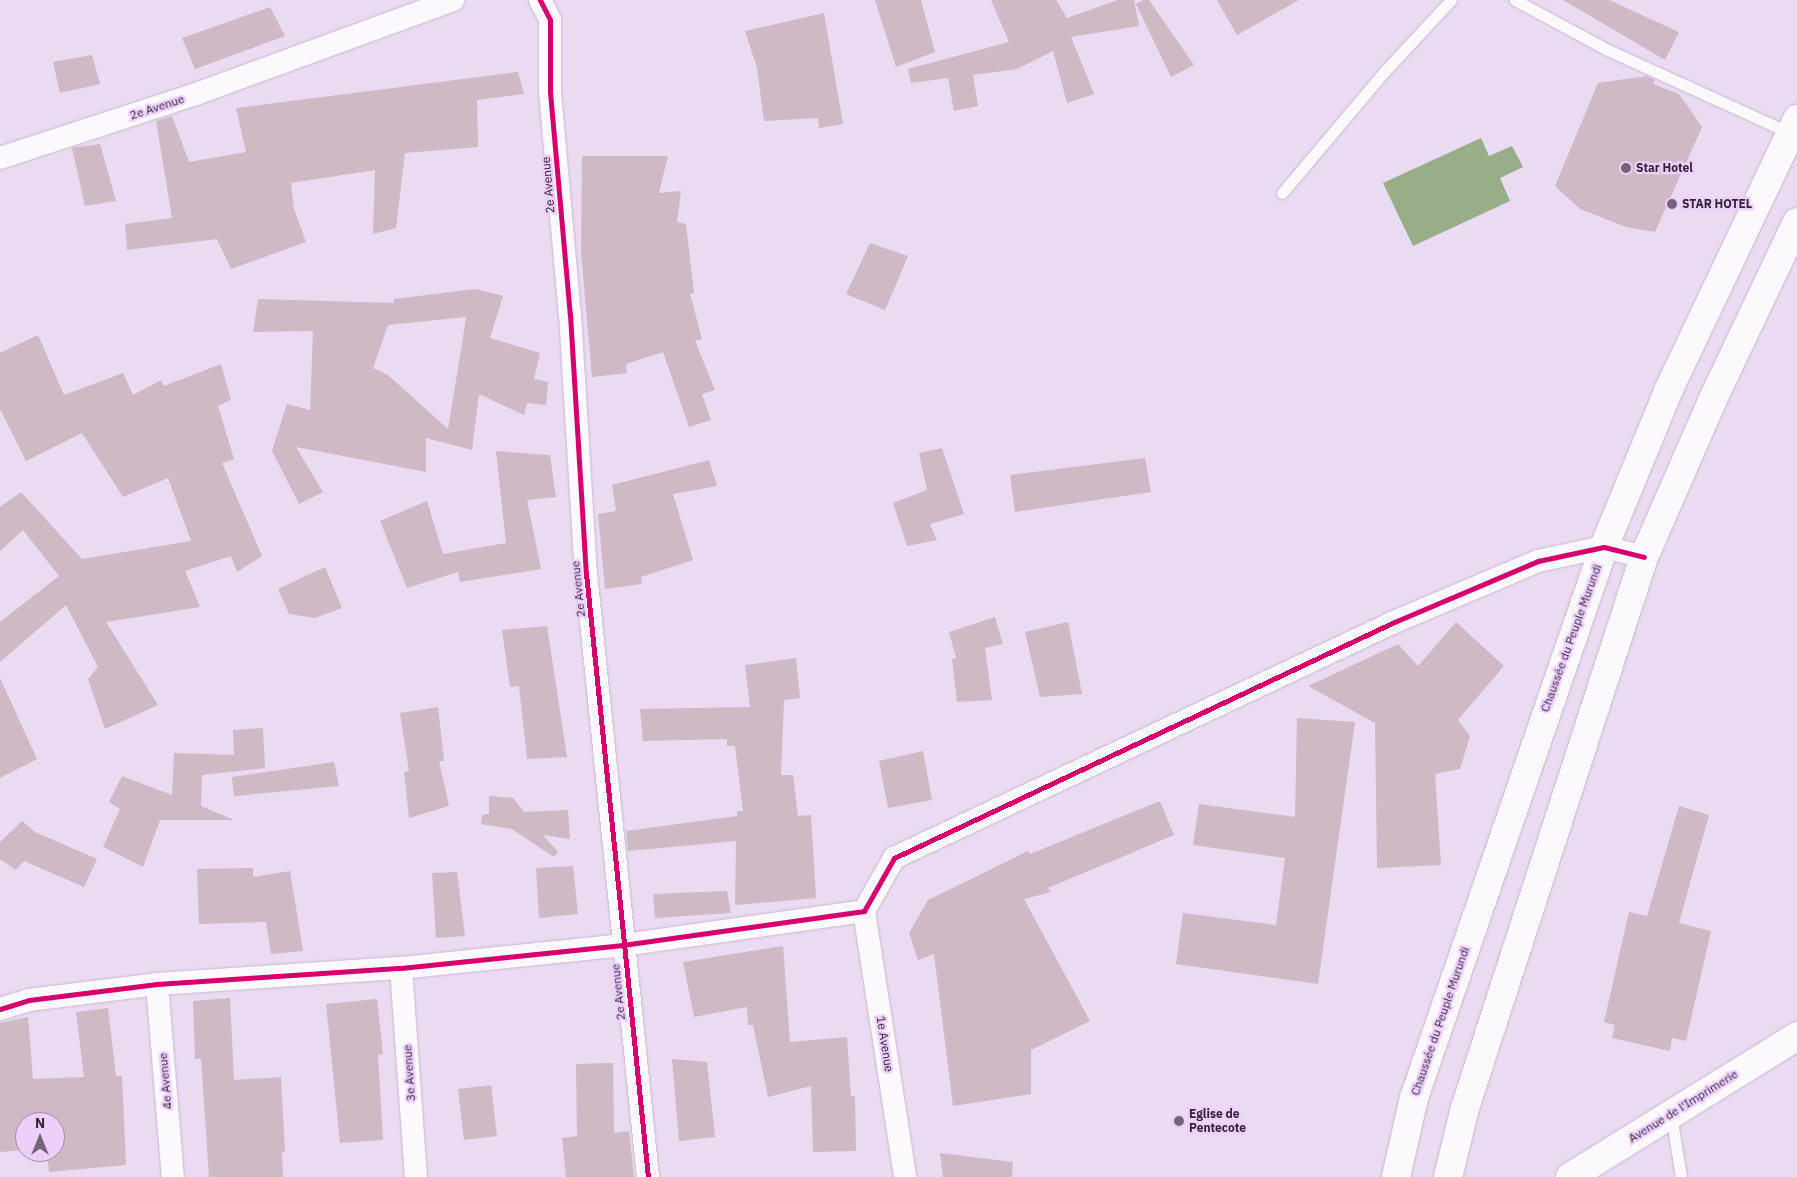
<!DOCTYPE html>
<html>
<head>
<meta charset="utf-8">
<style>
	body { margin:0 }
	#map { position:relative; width:1797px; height:1177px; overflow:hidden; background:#eadaf2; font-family:"IBM Plex Sans",sans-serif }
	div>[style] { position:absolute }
	.water>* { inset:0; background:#97ae89 }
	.building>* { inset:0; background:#ceb9c5 }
	.roads { filter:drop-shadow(0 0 1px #c7b9ce) drop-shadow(0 0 1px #c7b9ce) }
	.lane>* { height:11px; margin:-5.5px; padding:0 5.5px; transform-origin:5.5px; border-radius:5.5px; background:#fcf9fd }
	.street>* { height:22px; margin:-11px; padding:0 11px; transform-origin:11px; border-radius:11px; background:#fcf9fd }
	.secondary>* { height:28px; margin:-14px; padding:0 14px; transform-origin:14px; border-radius:14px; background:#fcf9fd }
	.highway>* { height:28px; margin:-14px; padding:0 14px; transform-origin:14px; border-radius:14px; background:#fcf9fd }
	.cycleway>* { height:5px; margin:-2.5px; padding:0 2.5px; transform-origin:2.5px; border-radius:2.5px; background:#d6006c }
	.dots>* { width:14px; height:14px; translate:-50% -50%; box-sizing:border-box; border:2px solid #edcffc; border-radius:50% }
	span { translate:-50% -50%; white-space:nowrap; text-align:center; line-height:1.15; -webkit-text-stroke:4.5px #edcffc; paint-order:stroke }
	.street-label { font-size:12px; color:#322439 }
	.poi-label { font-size:12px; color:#322439; font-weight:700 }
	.left { translate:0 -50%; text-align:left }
	.north { position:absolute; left:15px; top:1112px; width:50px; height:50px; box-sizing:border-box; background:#edcffc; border:1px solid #a28bae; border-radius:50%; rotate:0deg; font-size:14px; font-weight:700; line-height:20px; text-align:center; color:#322439 }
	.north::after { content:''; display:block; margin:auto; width:18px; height:22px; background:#72647a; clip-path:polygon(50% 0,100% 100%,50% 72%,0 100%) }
</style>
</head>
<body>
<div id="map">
	<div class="water">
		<div style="clip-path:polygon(1481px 138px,1489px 156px,1512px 146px,1523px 167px,1500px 178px,1510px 201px,1413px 246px,1383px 183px)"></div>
	</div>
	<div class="building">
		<div style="clip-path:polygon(875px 0,921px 0,935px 52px,896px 67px)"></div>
		<div style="clip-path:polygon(991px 0,1056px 0,1067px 18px,1118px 0,1134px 0,1139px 26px,1071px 37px,1094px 94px,1067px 103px,1053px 51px,1017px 69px,973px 75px,978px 106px,954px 111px,948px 78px,911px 83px,908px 69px,1009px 42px)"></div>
		<div style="clip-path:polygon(1143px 0,1149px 0,1194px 65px,1171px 77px,1136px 4px)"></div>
		<div style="clip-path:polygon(1217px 0,1299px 0,1237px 35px)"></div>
		<div style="clip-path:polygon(1563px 0,1609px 0,1679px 32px,1665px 60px)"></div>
		<div style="clip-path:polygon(270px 7px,285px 36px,195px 69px,182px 38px)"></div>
		<div style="clip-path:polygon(824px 13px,843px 124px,819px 128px,818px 118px,764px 121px,757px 68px,745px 31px)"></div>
		<div style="clip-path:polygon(92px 55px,100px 84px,60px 93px,53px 62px)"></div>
		<div style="clip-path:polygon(518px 72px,524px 94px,477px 100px,478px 147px,405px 153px,396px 228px,373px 234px,375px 170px,291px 183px,294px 209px,306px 242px,231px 269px,217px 239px,127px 250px,125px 224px,172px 218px,156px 121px,172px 116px,189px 162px,246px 152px,236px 108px)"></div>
		<div style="clip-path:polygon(1647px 76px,1655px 80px,1653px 84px,1679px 94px,1702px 127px,1655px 232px,1626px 227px,1580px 209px,1555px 186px,1598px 83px)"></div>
		<div style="clip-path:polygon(100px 144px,116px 201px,85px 206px,72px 148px)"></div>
		<div style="clip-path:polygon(582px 156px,668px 156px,659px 193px,681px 191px,677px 222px,686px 224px,694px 293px,690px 294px,702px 339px,695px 341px,715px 390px,702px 394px,711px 420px,689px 427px,663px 352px,626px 364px,627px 373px,592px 377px,581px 252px)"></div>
		<div style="clip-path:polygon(870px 243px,908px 256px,885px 310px,846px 294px)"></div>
		<div style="clip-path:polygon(evenodd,476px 289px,503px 296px,490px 338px,540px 353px,534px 379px,548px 382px,546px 405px,527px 403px,524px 415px,479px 394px,472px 450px,426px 438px,426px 472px,296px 447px,323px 492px,299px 504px,272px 451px,287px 404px,310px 410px,313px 331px,253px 332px,258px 299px,394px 303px,394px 299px,476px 289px,466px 317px,462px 344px,448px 429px,388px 375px,373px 368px,388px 325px,466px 317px)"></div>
		<div style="clip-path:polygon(38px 335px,64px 395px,123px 373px,133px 395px,161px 380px,164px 386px,221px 364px,231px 400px,218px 406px,234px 459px,222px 463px,262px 556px,237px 572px,231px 556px,185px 571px,200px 607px,106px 622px,158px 705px,105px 729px,88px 679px,98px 667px,66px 605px,0 662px,0 622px,59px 576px,23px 530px,0 551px,0 507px,21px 492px,82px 559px,191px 541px,168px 478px,123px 497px,82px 433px,26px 461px,0 409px,0 353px)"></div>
		<div style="clip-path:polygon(942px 448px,964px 514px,930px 524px,937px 540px,907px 546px,893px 503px,927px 490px,919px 453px)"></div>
		<div style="clip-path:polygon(496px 451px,550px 455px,556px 497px,527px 500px,541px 569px,460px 582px,458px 572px,407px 588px,380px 521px,427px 501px,443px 554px,506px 543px)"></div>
		<div style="clip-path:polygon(1145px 458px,1151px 492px,1015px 512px,1010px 475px)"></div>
		<div style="clip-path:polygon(709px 460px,717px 486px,673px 494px,693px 560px,641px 577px,642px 584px,605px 589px,598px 514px,616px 511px,612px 485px)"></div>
		<div style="clip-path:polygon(325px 567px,342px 608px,315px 618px,289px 614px,278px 589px)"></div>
		<div style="clip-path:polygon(995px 617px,1003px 644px,985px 648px,992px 700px,957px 702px,952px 659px,956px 658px,949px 632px)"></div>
		<div style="clip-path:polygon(1068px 622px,1082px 694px,1040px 697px,1025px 632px)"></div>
		<div style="clip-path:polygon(1456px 622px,1504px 666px,1458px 720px,1470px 736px,1460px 769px,1435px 774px,1441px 865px,1377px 868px,1375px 723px,1308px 686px,1398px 644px,1418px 666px)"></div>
		<div style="clip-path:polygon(547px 626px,567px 757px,527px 759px,519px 686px,510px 687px,502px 630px)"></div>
		<div style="clip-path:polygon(796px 658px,800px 698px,784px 700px,781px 775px,793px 775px,798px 816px,811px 815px,816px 898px,735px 905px,736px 841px,628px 851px,626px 831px,737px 816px,737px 811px,743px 811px,735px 746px,727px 746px,727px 739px,643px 741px,640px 709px,750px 707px,745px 665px)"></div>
		<div style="clip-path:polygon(0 678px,37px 759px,0 778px)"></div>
		<div style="clip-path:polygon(438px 707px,444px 761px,439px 761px,449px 806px,409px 818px,404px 772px,409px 771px,400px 713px)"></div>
		<div style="clip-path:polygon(1297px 718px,1355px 722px,1318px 984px,1176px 964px,1183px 913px,1276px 925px,1285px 858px,1193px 845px,1199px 804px,1295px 817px)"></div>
		<div style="clip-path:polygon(263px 728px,265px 768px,202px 775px,201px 806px,234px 820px,160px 820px,143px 867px,103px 847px,120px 809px,109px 802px,122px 776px,172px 795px,174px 753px,234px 755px,233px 730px)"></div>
		<div style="clip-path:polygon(923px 751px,932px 800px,888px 808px,879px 761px)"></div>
		<div style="clip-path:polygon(334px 762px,339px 786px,234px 796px,232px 777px)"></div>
		<div style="clip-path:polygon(489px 796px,513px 798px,524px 812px,568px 810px,570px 839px,543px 835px,558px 852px,554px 857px,512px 829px,481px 824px,482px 815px,489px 814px)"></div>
		<div style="clip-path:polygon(1160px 801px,1174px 835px,1048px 888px,1051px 892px,1024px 899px,1090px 1021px,1031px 1050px,1031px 1094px,953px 1106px,934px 954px,918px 960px,909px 933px,928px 900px,1028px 851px,1030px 854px)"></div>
		<div style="clip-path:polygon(1679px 806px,1709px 815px,1679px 923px,1711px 931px,1686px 1041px,1672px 1038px,1670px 1051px,1612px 1038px,1615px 1025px,1604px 1022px,1629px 912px,1647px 916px)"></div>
		<div style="clip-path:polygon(22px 821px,35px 832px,97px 859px,84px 887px,24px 861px,16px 870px,0 859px,0 842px)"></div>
		<div style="clip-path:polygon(573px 866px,578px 914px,539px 918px,536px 868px)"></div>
		<div style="clip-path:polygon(253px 868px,253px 877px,290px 871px,303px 951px,271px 954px,266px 922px,199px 924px,197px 869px)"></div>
		<div style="clip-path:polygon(457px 872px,465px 936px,436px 938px,432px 873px)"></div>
		<div style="clip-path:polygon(727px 891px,731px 913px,655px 918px,653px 894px)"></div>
		<div style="clip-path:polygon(783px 946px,790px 1042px,847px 1037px,851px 1096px,855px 1096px,856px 1151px,813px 1152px,811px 1086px,768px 1097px,753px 1025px,748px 1025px,747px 1007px,694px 1017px,683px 962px)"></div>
		<div style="clip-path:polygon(230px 998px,234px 1080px,281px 1077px,285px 1152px,282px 1152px,283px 1177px,209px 1177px,201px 1059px,195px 1059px,193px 1001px)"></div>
		<div style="clip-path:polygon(377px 999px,383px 1054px,378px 1055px,383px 1140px,340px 1143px,326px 1004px)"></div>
		<div style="clip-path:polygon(108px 1008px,116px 1076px,122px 1076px,126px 1165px,49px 1172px,47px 1152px,55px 1152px,55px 1122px,25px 1122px,25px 1150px,0 1152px,0 1023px,28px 1017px,33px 1079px,84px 1077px,76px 1012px)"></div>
		<div style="clip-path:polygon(672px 1059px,707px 1062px,715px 1137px,679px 1141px)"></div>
		<div style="clip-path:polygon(613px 1063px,614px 1133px,629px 1131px,634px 1177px,566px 1177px,562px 1138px,577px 1136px,576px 1064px)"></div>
		<div style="clip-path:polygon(491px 1085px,497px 1136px,464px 1140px,458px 1089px)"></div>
		<div style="clip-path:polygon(940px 1153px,1013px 1162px,1012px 1177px,943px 1177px)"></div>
	</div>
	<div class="roads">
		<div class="lane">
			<div style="left:1515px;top:0;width:106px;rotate:28.3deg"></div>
			<div style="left:1608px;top:50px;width:200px;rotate:24.5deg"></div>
			<div style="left:1282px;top:193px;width:158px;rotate:-49.9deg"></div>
			<div style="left:1384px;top:72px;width:98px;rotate:-47.1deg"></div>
			<div style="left:1671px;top:1115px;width:63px;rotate:80.8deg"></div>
		</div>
		<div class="street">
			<div style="left:540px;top:0;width:22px;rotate:63deg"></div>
			<div style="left:550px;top:20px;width:72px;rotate:90deg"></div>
			<div style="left:550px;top:92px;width:223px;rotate:84.9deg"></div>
			<div style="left:570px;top:314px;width:259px;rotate:86.5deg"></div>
			<div style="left:586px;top:573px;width:607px;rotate:84.14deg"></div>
			<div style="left:0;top:158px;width:206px;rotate:-18.1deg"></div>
			<div style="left:196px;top:94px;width:274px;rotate:-20.1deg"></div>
			<div style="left:864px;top:911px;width:269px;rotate:81.2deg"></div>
			<div style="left:401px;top:968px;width:210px;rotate:85.9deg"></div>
			<div style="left:157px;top:984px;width:194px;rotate:85.3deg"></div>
			<div style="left:0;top:1009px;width:30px;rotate:-17deg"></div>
			<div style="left:29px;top:1000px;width:129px;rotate:-7.1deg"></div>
			<div style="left:157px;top:984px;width:245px;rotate:-3.8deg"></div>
			<div style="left:401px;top:968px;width:223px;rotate:-5.9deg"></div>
			<div style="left:623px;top:945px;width:243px;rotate:-8deg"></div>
			<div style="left:864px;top:911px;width:61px;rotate:-60.5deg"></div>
			<div style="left:894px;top:858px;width:551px;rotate:-25.26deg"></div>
			<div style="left:1392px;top:623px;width:159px;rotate:-23deg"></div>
			<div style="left:1538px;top:561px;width:67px;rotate:-12deg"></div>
			<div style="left:1604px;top:547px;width:41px;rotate:14deg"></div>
		</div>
		<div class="secondary">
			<div style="left:1570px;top:1177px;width:267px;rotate:-31.8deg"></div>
		</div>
		<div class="highway">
			<div style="left:1396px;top:1177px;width:81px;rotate:-77.2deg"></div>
			<div style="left:1414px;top:1098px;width:583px;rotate:-70.97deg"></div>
			<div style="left:1604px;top:547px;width:171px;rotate:-67.6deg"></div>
			<div style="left:1669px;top:389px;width:299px;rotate:-64.6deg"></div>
			<div style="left:1448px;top:1177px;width:71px;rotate:-76.2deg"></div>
			<div style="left:1465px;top:1108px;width:579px;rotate:-72deg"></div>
			<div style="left:1644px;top:557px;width:170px;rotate:-66.4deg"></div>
			<div style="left:1712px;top:401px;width:198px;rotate:-64.6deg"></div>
		</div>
	</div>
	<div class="cycleway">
		<div style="left:540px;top:0;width:22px;rotate:63deg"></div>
		<div style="left:550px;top:20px;width:72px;rotate:90deg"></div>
		<div style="left:550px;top:92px;width:223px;rotate:84.9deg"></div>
		<div style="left:570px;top:314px;width:259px;rotate:86.5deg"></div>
		<div style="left:586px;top:573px;width:607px;rotate:84.14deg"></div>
		<div style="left:0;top:1009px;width:30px;rotate:-17deg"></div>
		<div style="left:29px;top:1000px;width:129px;rotate:-7.1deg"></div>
		<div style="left:157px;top:984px;width:245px;rotate:-3.8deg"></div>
		<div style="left:401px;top:968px;width:223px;rotate:-5.9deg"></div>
		<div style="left:623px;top:945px;width:243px;rotate:-8deg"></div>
		<div style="left:864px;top:911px;width:61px;rotate:-60.5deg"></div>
		<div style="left:894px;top:858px;width:551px;rotate:-25.26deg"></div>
		<div style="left:1392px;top:623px;width:159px;rotate:-23deg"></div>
		<div style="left:1538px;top:561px;width:67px;rotate:-12deg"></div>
		<div style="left:1604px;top:547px;width:41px;rotate:14deg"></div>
	</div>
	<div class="dots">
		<div style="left:1626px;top:168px;background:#72647a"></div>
		<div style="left:1672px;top:204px;background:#72647a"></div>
		<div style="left:1179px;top:1121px;background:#72647a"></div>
	</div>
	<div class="street-label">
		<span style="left:157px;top:107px;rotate:-18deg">2e Avenue</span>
		<span style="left:548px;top:185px;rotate:-95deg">2e Avenue</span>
		<span style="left:578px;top:589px;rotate:-96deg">2e Avenue</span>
		<span style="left:1571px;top:638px;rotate:-70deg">Chaussée du Peuple Murundi</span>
		<span style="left:618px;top:992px;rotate:-96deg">2e Avenue</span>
		<span style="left:1440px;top:1021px;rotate:-71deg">Chaussée du Peuple Murundi</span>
		<span style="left:885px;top:1044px;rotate:81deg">1e Avenue</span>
		<span style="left:409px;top:1073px;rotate:-94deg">3e Avenue</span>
		<span style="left:165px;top:1081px;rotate:-95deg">4e Avenue</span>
		<span style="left:1683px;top:1106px;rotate:-32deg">Avenue de l'Imprimerie</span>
	</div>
	<div class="poi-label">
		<span class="left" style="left:1636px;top:168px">Star Hotel</span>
		<span class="left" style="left:1682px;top:204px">STAR HOTEL</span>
		<span class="left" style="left:1189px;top:1121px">Eglise de<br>Pentecote</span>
	</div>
	<div class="north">N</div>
</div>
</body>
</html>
